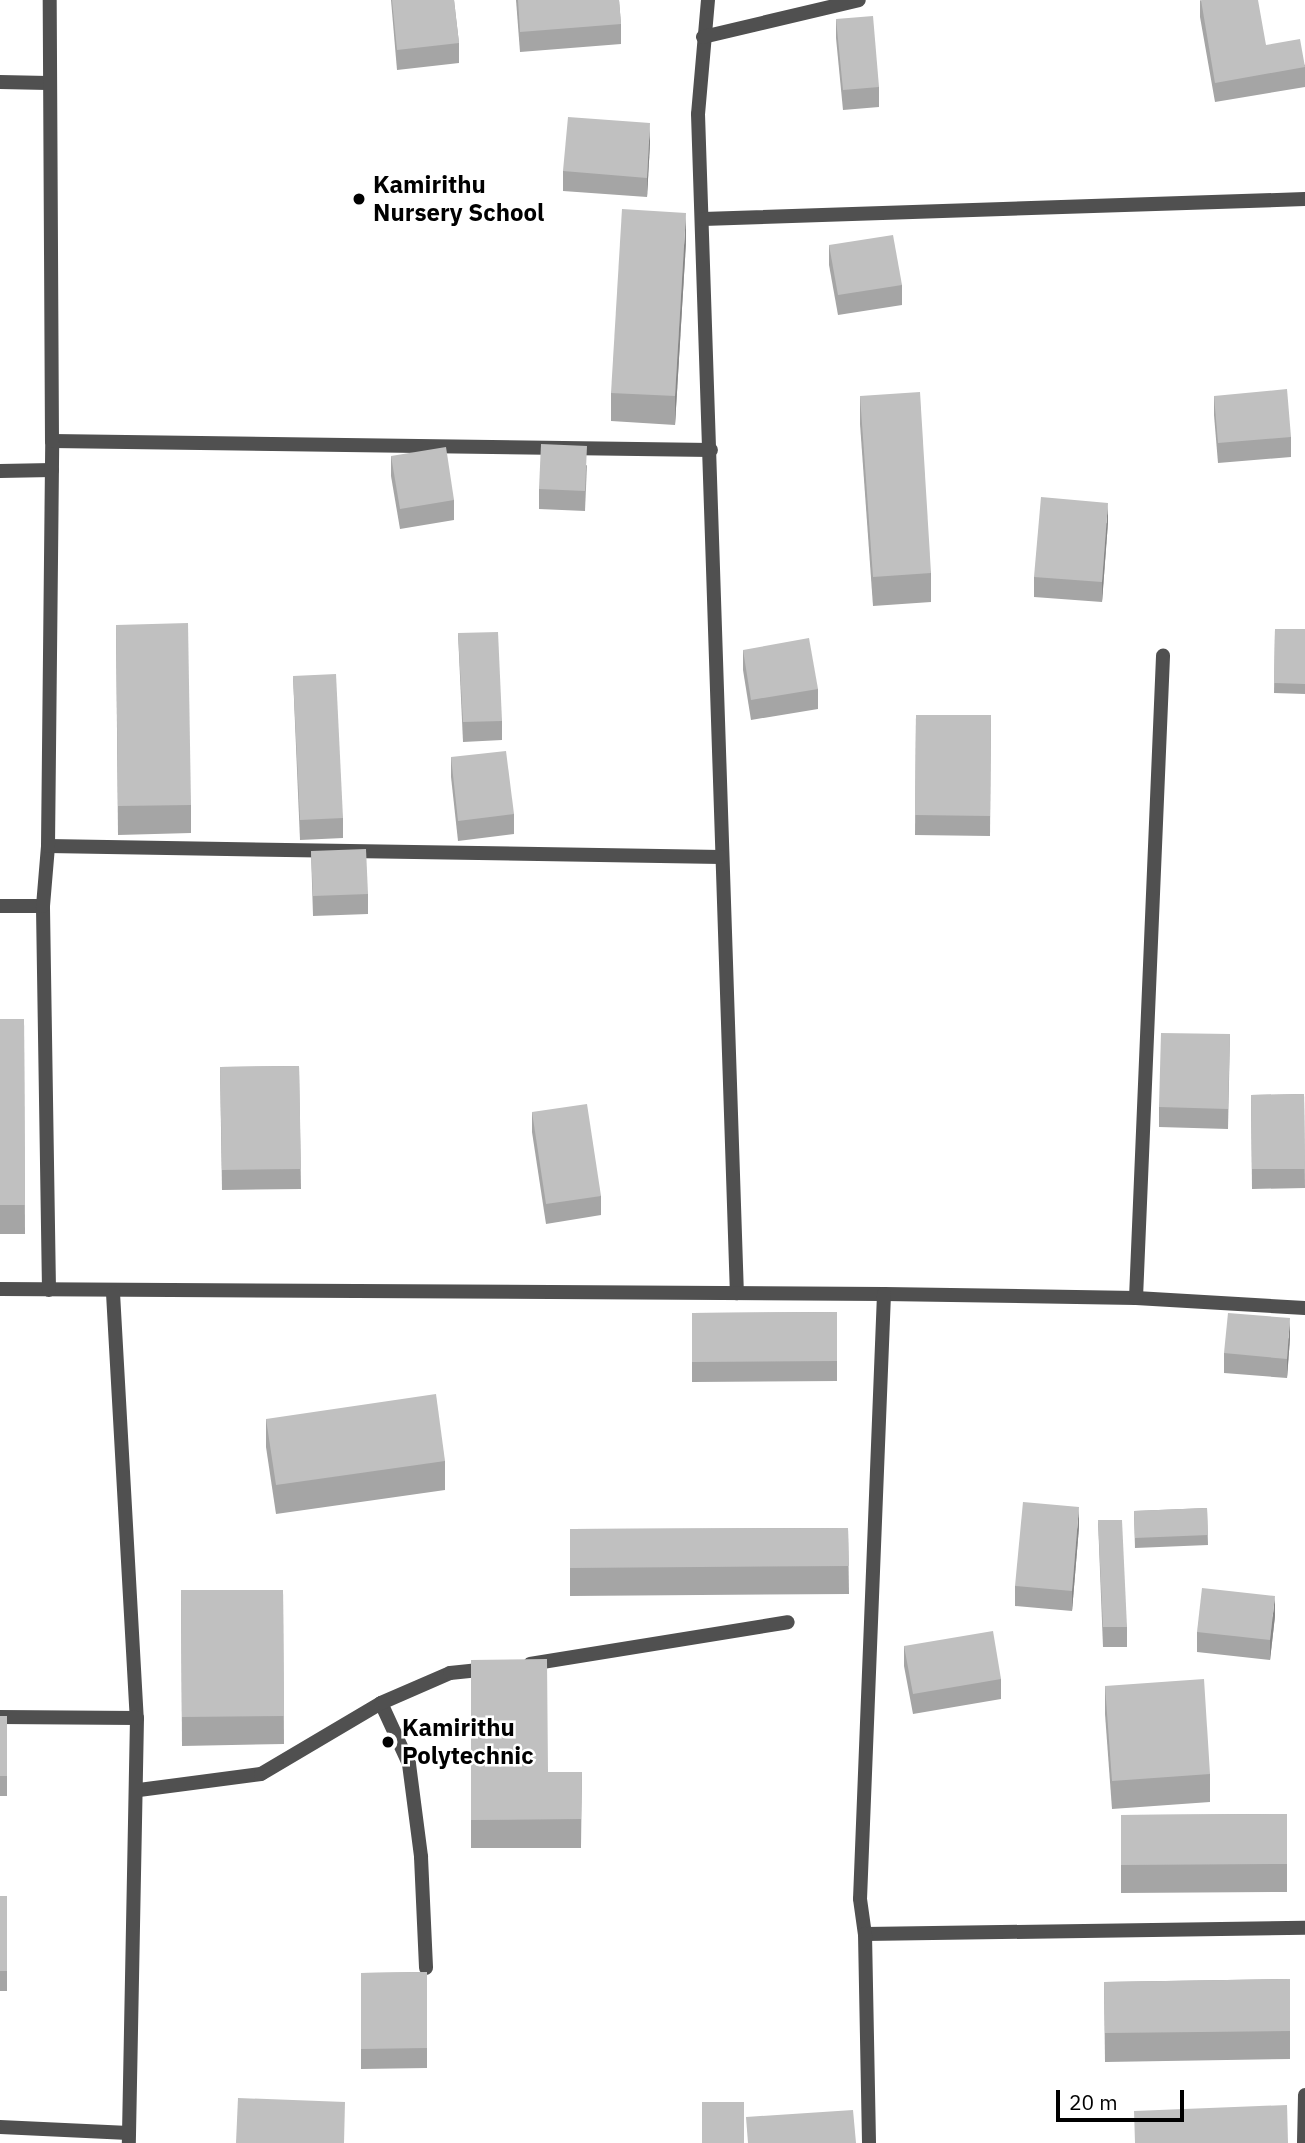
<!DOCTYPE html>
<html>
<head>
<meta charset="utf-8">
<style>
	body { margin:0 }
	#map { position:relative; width:1305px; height:2143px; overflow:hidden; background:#fff; font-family:"IBM Plex Sans",sans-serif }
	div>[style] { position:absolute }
	.service>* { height:14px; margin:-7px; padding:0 7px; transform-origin:7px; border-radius:7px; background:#505050 }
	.minor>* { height:14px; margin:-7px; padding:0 7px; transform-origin:7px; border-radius:7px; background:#505050 }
	.wall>* { inset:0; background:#a5a5a5 }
	.shaded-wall>* { inset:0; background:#868686 }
	.building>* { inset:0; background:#c0c0c0 }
	.dots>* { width:19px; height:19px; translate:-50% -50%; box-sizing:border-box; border:4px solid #fff; border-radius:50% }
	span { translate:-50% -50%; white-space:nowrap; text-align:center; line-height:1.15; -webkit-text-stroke:5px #fff; paint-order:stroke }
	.poi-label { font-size:24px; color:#000; font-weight:700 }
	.left { translate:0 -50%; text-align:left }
	.scale { position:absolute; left:1056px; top:2090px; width:128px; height:32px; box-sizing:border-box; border:4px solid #000; border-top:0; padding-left:9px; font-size:21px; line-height:24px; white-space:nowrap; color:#000; -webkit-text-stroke:5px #fff; paint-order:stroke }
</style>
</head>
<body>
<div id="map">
	<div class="service">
		<div style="left:530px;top:1664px;width:261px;rotate:-9.2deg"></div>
		<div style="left:381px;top:1703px;width:67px;rotate:65.3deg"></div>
		<div style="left:409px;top:1764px;width:94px;rotate:82.6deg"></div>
		<div style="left:421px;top:1857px;width:111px;rotate:87.4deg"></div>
		<div style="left:139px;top:1790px;width:123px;rotate:-7.5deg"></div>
		<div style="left:261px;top:1774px;width:139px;rotate:-30.6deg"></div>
		<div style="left:381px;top:1703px;width:75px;rotate:-23.5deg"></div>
		<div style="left:450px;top:1673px;width:39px;rotate:-6deg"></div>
	</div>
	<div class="minor">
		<div style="left:708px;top:0;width:114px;rotate:95deg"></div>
		<div style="left:698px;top:114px;width:1180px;rotate:88.11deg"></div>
		<div style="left:703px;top:37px;width:160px;rotate:-13.3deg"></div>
		<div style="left:0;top:82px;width:48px;rotate:1.2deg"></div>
		<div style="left:703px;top:219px;width:602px;rotate:-1.9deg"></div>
		<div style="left:52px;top:441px;width:659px;rotate:0.78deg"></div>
		<div style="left:0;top:471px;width:52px;rotate:-1.1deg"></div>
		<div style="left:48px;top:846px;width:673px;rotate:0.94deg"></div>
		<div style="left:0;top:906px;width:43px"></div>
		<div style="left:0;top:1289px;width:884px;rotate:0.32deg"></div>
		<div style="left:884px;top:1294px;width:252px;rotate:0.9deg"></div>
		<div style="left:1136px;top:1298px;width:169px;rotate:3.4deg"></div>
		<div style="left:49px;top:1290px;width:384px;rotate:-90.9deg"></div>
		<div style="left:43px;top:906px;width:60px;rotate:-85.2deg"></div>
		<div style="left:48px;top:846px;width:405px;rotate:-89.4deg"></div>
		<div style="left:52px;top:441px;width:441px;rotate:-90.3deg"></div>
		<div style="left:113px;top:1293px;width:426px;rotate:86.8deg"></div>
		<div style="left:137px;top:1718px;width:425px;rotate:91.1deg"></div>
		<div style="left:884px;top:1294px;width:605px;rotate:92.27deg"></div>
		<div style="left:860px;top:1899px;width:35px;rotate:82deg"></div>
		<div style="left:865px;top:1934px;width:440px;rotate:-0.8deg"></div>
		<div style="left:1136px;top:1298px;width:643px;rotate:-87.59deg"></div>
		<div style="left:0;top:1717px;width:137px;rotate:0.4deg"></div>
		<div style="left:865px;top:1934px;width:209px;rotate:88.9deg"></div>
		<div style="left:0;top:2127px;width:129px;rotate:2.7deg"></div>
		<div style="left:1304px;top:2143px;width:48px;rotate:-88.8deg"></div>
	</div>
	<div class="wall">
		<div style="clip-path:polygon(391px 0,454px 0,459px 43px,459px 63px,397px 70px)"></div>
		<div style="clip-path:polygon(516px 0,619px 0,621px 24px,621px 44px,520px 52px)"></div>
		<div style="clip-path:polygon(1200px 0,1266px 45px,1305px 65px,1305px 87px,1215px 102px,1200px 17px)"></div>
		<div style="clip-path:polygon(836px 19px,879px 87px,879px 107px,843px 110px,836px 38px)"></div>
		<div style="clip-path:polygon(650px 143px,647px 197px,563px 191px,563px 171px)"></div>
		<div style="clip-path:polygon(686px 242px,675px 425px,611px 421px,611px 393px)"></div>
		<div style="clip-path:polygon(829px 245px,902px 285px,902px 305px,838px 315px,829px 265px)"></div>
		<div style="clip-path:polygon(860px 396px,931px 573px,931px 602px,873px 606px,860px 424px)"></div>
		<div style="clip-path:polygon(1214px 396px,1291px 437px,1291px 457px,1218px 463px,1214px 415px)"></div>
		<div style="clip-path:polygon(391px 456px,454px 500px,454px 520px,400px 529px,391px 476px)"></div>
		<div style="clip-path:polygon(587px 465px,585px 511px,539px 509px,539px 489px)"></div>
		<div style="clip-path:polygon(1108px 522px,1102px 602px,1034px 597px,1034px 577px)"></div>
		<div style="clip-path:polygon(116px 625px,191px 805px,191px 833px,118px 835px)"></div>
		<div style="clip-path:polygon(1275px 629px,1305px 629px,1305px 694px,1274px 693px)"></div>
		<div style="clip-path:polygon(458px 633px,502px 721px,502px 740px,463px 742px)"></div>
		<div style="clip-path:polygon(743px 650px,818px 689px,818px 709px,751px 720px,743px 670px)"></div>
		<div style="clip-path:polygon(293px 676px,343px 818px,343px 838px,300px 840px)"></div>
		<div style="clip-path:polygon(916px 715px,991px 715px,990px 836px,915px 835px)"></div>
		<div style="clip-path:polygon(451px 757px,514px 814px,514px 834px,458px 841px,451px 777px)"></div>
		<div style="clip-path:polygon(311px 851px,368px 894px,368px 914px,313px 916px)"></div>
		<div style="clip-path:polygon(0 1019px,24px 1019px,25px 1234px,0 1234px)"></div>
		<div style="clip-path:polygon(1230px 1034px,1228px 1129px,1159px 1127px,1159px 1107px)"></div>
		<div style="clip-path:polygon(299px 1066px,301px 1189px,222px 1190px,220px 1067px)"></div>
		<div style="clip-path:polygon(1304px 1094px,1305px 1188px,1252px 1189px,1251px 1095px)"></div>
		<div style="clip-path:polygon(532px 1112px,601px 1196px,601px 1215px,546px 1224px,532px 1132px)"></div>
		<div style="clip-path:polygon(837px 1312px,837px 1381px,692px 1382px,692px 1313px)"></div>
		<div style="clip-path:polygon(1290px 1338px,1287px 1378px,1224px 1373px,1224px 1353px)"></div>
		<div style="clip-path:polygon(266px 1419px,445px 1461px,445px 1490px,276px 1514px,266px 1447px)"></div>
		<div style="clip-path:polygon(1207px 1508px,1208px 1545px,1135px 1548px,1134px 1511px)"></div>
		<div style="clip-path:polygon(1098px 1520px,1127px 1627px,1127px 1647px,1103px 1647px)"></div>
		<div style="clip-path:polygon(1079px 1527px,1072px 1611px,1015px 1606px,1015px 1586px)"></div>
		<div style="clip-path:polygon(848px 1528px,849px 1594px,570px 1596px,570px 1529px)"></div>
		<div style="clip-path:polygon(181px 1590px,283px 1590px,284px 1744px,182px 1746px)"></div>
		<div style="clip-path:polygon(1275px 1616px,1270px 1660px,1197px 1652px,1197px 1632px)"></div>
		<div style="clip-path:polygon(904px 1646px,1001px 1679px,1001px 1699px,913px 1714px,904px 1666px)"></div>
		<div style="clip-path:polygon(471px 1660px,548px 1772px,582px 1772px,581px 1848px,471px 1848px)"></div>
		<div style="clip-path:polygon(1105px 1686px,1210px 1774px,1210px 1802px,1112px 1809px,1105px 1714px)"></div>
		<div style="clip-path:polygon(0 1716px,7px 1716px,7px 1796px,0 1796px)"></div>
		<div style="clip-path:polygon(1287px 1814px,1287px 1892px,1121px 1893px,1121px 1815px)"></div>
		<div style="clip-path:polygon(0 1896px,7px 1896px,7px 1991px,0 1991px)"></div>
		<div style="clip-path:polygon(427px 1972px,427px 2068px,361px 2069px,361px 1973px)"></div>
		<div style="clip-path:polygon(1290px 1979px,1290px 2059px,1105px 2062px,1104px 1982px)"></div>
	</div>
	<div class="shaded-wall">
		<div style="clip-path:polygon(650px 123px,650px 143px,647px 197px,647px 178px)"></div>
		<div style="clip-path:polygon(686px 213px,686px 242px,675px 425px,675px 396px)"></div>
		<div style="clip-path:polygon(1108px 503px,1108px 522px,1102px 602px,1102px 582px)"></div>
		<div style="clip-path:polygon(1290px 1318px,1290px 1338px,1287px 1378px,1287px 1359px)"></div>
		<div style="clip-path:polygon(1079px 1507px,1079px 1527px,1072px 1611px,1072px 1591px)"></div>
		<div style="clip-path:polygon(1275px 1596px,1275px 1616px,1270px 1660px,1270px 1640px)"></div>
	</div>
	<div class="building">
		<div style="clip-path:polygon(392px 0,454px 0,459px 43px,397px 50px)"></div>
		<div style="clip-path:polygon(518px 0,619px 0,621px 24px,520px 32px)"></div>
		<div style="clip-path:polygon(1201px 0,1258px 0,1266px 45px,1300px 39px,1305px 67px,1215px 83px)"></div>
		<div style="clip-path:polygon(873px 16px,879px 87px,843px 90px,836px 19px)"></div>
		<div style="clip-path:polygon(568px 117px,650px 123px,647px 178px,563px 171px)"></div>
		<div style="clip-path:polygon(622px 209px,686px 213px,675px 396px,611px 393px)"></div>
		<div style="clip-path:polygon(893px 235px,902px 285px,838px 295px,829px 245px)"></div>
		<div style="clip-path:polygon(1287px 389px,1291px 437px,1218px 443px,1214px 396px)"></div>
		<div style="clip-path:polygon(920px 392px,931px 573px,873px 577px,860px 396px)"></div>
		<div style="clip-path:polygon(541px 444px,587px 446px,585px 491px,539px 489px)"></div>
		<div style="clip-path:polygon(446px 447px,454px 500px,400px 509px,391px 456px)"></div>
		<div style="clip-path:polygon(1041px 497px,1108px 503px,1102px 582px,1034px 577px)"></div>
		<div style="clip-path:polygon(188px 623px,191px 805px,118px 806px,116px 625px)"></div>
		<div style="clip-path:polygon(1275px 629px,1305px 629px,1305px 684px,1274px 683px)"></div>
		<div style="clip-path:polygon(498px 632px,502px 721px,463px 722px,458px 633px)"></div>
		<div style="clip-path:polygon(809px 638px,818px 689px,751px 700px,743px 650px)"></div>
		<div style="clip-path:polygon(336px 674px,343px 818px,300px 820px,293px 676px)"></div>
		<div style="clip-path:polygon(916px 715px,991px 715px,990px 816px,915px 815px)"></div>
		<div style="clip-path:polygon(506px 751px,514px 814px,458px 821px,451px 757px)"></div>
		<div style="clip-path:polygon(366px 849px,368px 894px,313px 896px,311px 851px)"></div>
		<div style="clip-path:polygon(0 1019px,24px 1019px,25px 1205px,0 1205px)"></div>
		<div style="clip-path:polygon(1161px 1033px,1230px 1034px,1228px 1109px,1159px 1107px)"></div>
		<div style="clip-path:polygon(299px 1066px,301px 1169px,222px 1170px,220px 1067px)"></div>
		<div style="clip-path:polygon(1304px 1094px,1305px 1169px,1252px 1169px,1251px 1095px)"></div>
		<div style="clip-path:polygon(587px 1104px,601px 1196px,546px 1204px,532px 1112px)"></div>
		<div style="clip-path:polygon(837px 1312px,837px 1361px,692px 1362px,692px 1313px)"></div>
		<div style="clip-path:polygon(1228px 1313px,1290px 1318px,1287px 1359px,1224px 1353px)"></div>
		<div style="clip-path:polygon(436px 1394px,445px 1461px,276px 1485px,266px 1419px)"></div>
		<div style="clip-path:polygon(1023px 1502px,1079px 1507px,1072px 1591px,1015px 1586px)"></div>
		<div style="clip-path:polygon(1207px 1508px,1208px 1535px,1135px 1538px,1134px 1511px)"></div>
		<div style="clip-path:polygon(1098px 1520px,1122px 1520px,1127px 1627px,1103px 1627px)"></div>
		<div style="clip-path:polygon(848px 1528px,849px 1566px,570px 1568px,570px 1529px)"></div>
		<div style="clip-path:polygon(1202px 1588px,1275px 1596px,1270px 1640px,1197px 1632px)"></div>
		<div style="clip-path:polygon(181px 1590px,283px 1590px,284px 1716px,182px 1717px)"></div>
		<div style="clip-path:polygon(993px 1631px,1001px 1679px,913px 1694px,904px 1646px)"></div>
		<div style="clip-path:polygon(547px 1659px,548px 1772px,582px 1772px,581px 1819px,471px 1820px,471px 1660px)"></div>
		<div style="clip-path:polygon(1204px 1679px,1210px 1774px,1112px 1781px,1105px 1686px)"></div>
		<div style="clip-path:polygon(0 1716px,7px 1716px,7px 1776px,0 1776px)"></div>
		<div style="clip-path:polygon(1287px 1814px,1287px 1864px,1121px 1865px,1121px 1815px)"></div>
		<div style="clip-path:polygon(0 1896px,7px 1896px,7px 1971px,0 1971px)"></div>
		<div style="clip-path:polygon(427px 1972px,427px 2048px,361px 2049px,361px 1973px)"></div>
		<div style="clip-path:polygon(1290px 1979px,1290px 2031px,1105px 2033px,1104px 1982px)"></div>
		<div style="clip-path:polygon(238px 2098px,345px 2102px,344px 2143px,236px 2143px)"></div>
		<div style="clip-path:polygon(702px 2102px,744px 2102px,744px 2143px,702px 2143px)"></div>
		<div style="clip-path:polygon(1287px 2105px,1288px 2143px,1135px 2143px,1134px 2111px)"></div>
		<div style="clip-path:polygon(853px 2110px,856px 2143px,748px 2143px,746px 2117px)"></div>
	</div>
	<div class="dots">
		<div style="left:359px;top:199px;background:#000"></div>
		<div style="left:388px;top:1742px;background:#000"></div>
	</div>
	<div class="poi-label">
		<span class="left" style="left:373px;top:199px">Kamirithu<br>Nursery School</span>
		<span class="left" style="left:402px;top:1742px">Kamirithu<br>Polytechnic</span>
	</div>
	<div class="scale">20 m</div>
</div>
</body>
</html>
